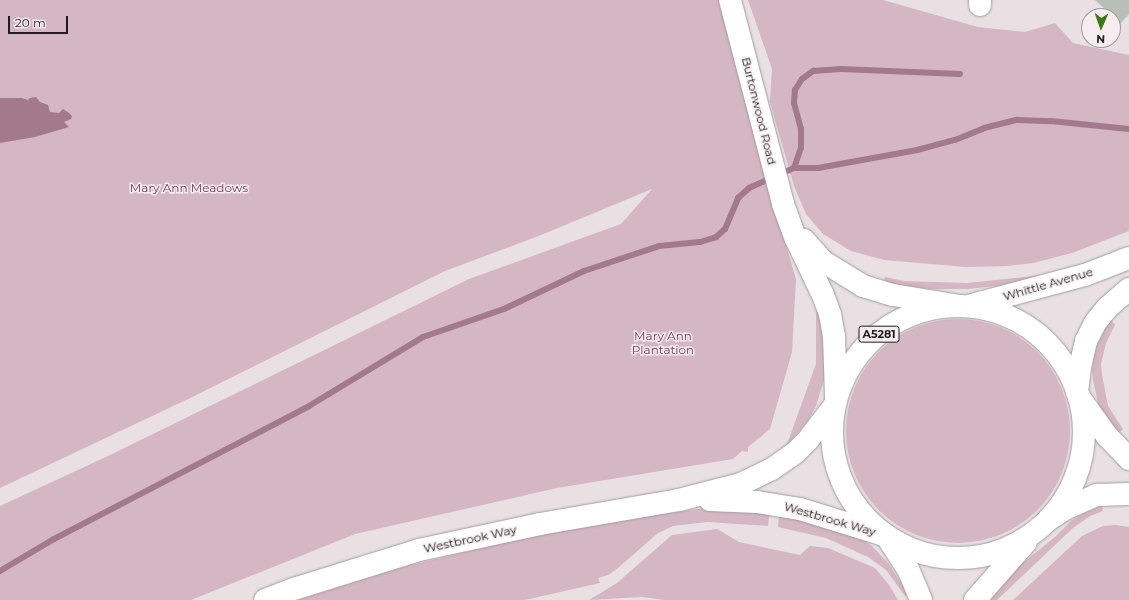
<!DOCTYPE html>
<html>
<head>
<meta charset="utf-8">
<style>
	body { margin:0 }
	#map { position:relative; width:1129px; height:600px; overflow:hidden; background:#e8e0e3; font-family:Montserrat,sans-serif }
	div>[style] { position:absolute }
	.green>* { inset:0; background:#d5b6c3 }
	.round { border-radius:50% }
	.water>* { inset:0; background:#a37a8c }
	.stream>* { height:6px; margin:-3px; padding:0 3px; transform-origin:3px; border-radius:3px; background:#a37a8c }
	.building>* { inset:0; background:#b9beb7 }
	.roads { filter:drop-shadow(0 0 1px #a39b9e) drop-shadow(0 0 1px #a39b9e) }
	.minor>* { height:22px; margin:-11px; padding:0 11px; transform-origin:11px; border-radius:11px; background:#fff }
	.major>* { height:22px; margin:-11px; padding:0 11px; transform-origin:11px; border-radius:11px; background:#fff }
	.major>.ring { margin:-11px; padding:0; box-sizing:content-box; background:none; border:22px solid #fff; border-radius:50% }
	span { translate:-50% -50%; white-space:nowrap; text-align:center; line-height:1.15; -webkit-text-stroke:3px #f5edf0; paint-order:stroke }
	.shield-label span { padding:1px 3px; background:#f5edf0; border:1px solid; border-radius:3px; -webkit-text-stroke-width:0 }
	.shield-label { font-size:11px; color:#201d1f; font-weight:700 }
	.street-label { font-size:12px; color:#201d1f }
	.park-label { font-size:12px; color:#723954 }
	.north { position:absolute; left:1081px; top:8px; width:40px; height:40px; box-sizing:border-box; background:#f5edf0; border:1px solid #a09a9c; border-radius:50%; rotate:182deg; font-size:11px; font-weight:700; line-height:16px; text-align:center; color:#201d1f }
	.north::after { content:''; display:block; margin:auto; width:14px; height:18px; background:#3a7916; clip-path:polygon(50% 0,100% 100%,50% 72%,0 100%) }
	.scale { position:absolute; left:8px; top:16px; width:60px; height:18px; box-sizing:border-box; border:2px solid #201d1f; border-top:0; padding-left:5px; font-size:12px; line-height:14px; white-space:nowrap; color:#201d1f; -webkit-text-stroke:3px #f5edf0; paint-order:stroke }
</style>
</head>
<body>
<div id="map">
	<div class="green">
		<div style="clip-path:polygon(0 0,723px 0,764px 170px,796px 279px,792px 352px,770px 429px,748px 447px,748px 452px,742px 451px,733px 459px,557px 488px,355px 534px,191px 600px,0 600px,0 506px,108px 456px,469px 279px,621px 224px,652px 189px,541px 235px,445px 271px,186px 400px,0 488px)"></div>
		<div style="clip-path:polygon(748px 0,883px 0,978px 27px,1025px 32px,1055px 23px,1073px 43px,1129px 55px,1129px 231px,1072px 253px,1033px 263px,1008px 266px,966px 267px,884px 260px,851px 251px,823px 234px,806px 214px,794px 186px,770px 102px,772px 69px)"></div>
		<div style="clip-path:polygon(1034px 276px,1035px 282px,968px 289px,930px 289px,884px 283px,885px 277px,904px 281px,967px 283px)"></div>
		<div style="clip-path:polygon(819px 307px,826px 366px,824px 380px,816px 406px,809px 419px,786px 447px,816px 364px,816px 308px)"></div>
		<div style="clip-path:polygon(1110px 319px,1115px 325px,1106px 343px,1101px 364px,1102px 375px,1108px 406px,1123px 429px,1118px 434px,1102px 414px,1098px 403px,1093px 380px,1092px 369px,1096px 348px)"></div>
		<div class="round" style="left:846px;top:319px;width:224px;height:224px"></div>
		<div style="clip-path:polygon(1102px 506px,1103px 511px,1090px 516px,1073px 528px,997px 600px,984px 600px,1019px 566px,1055px 537px,1072px 520px,1086px 512px)"></div>
		<div style="clip-path:polygon(705px 508px,770px 510px,768px 526px,707px 522px,673px 526px,658px 533px,618px 568px,608px 575px,598px 578px,600px 583px,525px 600px,298px 600px,399px 568px,515px 540px,614px 521px)"></div>
		<div style="clip-path:polygon(779px 511px,859px 537px,872px 546px,889px 564px,908px 594px,905px 596px,886px 570px,868px 557px,826px 538px,778px 527px)"></div>
		<div style="clip-path:polygon(1115px 525px,1129px 527px,1129px 600px,1013px 600px,1082px 536px,1103px 526px)"></div>
		<div style="clip-path:polygon(717px 529px,739px 542px,800px 555px,810px 546px,828px 548px,875px 568px,889px 585px,898px 600px,665px 600px,642px 597px,589px 600px,617px 583px,672px 535px)"></div>
	</div>
	<div class="water">
		<div style="clip-path:polygon(36px 97px,40px 102px,48px 105px,50px 112px,59px 113px,63px 109px,69px 113px,72px 116px,71px 119px,64px 122px,69px 127px,35px 137px,0 143px,0 98px,22px 98px,28px 100px,30px 98px)"></div>
	</div>
	<div class="stream">
		<div style="left:794px;top:168px;width:21px;rotate:-71deg"></div>
		<div style="left:801px;top:148px;width:19px;rotate:-90deg"></div>
		<div style="left:801px;top:129px;width:27px;rotate:-105deg"></div>
		<div style="left:794px;top:103px;width:13px;rotate:-86deg"></div>
		<div style="left:795px;top:90px;width:13px;rotate:-58deg"></div>
		<div style="left:802px;top:79px;width:14px;rotate:-36deg"></div>
		<div style="left:813px;top:71px;width:28px;rotate:-4deg"></div>
		<div style="left:841px;top:69px;width:119px;rotate:2.4deg"></div>
		<div style="left:0;top:571px;width:63px;rotate:-30.7deg"></div>
		<div style="left:54px;top:539px;width:288px;rotate:-27.5deg"></div>
		<div style="left:309px;top:406px;width:133px;rotate:-31.2deg"></div>
		<div style="left:423px;top:337px;width:86px;rotate:-19.1deg"></div>
		<div style="left:504px;top:309px;width:89px;rotate:-25.4deg"></div>
		<div style="left:584px;top:271px;width:79px;rotate:-18.4deg"></div>
		<div style="left:659px;top:246px;width:41px;rotate:-5.6deg"></div>
		<div style="left:700px;top:242px;width:17px;rotate:-17deg"></div>
		<div style="left:716px;top:237px;width:12px;rotate:-42deg"></div>
		<div style="left:725px;top:229px;width:34px;rotate:-67deg"></div>
		<div style="left:738px;top:198px;width:15px;rotate:-42deg"></div>
		<div style="left:749px;top:188px;width:49px;rotate:-24deg"></div>
		<div style="left:794px;top:168px;width:24px"></div>
		<div style="left:818px;top:168px;width:101px;rotate:-10.3deg"></div>
		<div style="left:917px;top:150px;width:39px;rotate:-15deg"></div>
		<div style="left:955px;top:140px;width:31px;rotate:-22deg"></div>
		<div style="left:984px;top:128px;width:34px;rotate:-14deg"></div>
		<div style="left:1017px;top:120px;width:34px;rotate:2deg"></div>
		<div style="left:1051px;top:121px;width:78px;rotate:5.9deg"></div>
	</div>
	<div class="building">
		<div style="clip-path:polygon(1095px 0,1129px 0,1129px 14px,1113px 32px,1113px 16px)"></div>
	</div>
	<div class="roads">
		<div class="minor">
			<div style="left:730px;top:0;width:211px;rotate:75.4deg"></div>
			<div style="left:783px;top:204px;width:37px;rotate:70deg"></div>
			<div style="left:796px;top:239px;width:62px;rotate:64.3deg"></div>
			<div style="left:823px;top:295px;width:20px;rotate:70deg"></div>
			<div style="left:830px;top:314px;width:22px;rotate:80deg"></div>
			<div style="left:834px;top:336px;width:60px;rotate:88.1deg"></div>
			<div style="left:980px;top:0;width:5px;rotate:90deg"></div>
			<div style="left:804px;top:240px;width:30px;rotate:48deg"></div>
			<div style="left:824px;top:262px;width:46px;rotate:31.6deg"></div>
			<div style="left:863px;top:286px;width:31px;rotate:17deg"></div>
			<div style="left:893px;top:295px;width:68px;rotate:9.3deg"></div>
			<div style="left:1079px;top:397px;width:48px;rotate:54.3deg"></div>
			<div style="left:1107px;top:436px;width:32px;rotate:46deg"></div>
			<div style="left:710px;top:500px;width:47px;rotate:2.4deg"></div>
			<div style="left:757px;top:502px;width:44px;rotate:9.2deg"></div>
			<div style="left:800px;top:509px;width:88px;rotate:17.2deg"></div>
			<div style="left:1048px;top:520px;width:20px;rotate:-33deg"></div>
			<div style="left:1065px;top:509px;width:35px;rotate:-24deg"></div>
			<div style="left:1097px;top:495px;width:32px;rotate:-2deg"></div>
			<div style="left:265px;top:600px;width:34px;rotate:-21deg"></div>
			<div style="left:297px;top:588px;width:128px;rotate:-17.3deg"></div>
			<div style="left:419px;top:550px;width:124px;rotate:-12.1deg"></div>
			<div style="left:540px;top:524px;width:141px;rotate:-9.8deg"></div>
			<div style="left:679px;top:500px;width:64px;rotate:-14.5deg"></div>
			<div style="left:741px;top:484px;width:34px;rotate:-26deg"></div>
			<div style="left:772px;top:469px;width:29px;rotate:-35deg"></div>
			<div style="left:796px;top:452px;width:17px;rotate:-45deg"></div>
			<div style="left:808px;top:440px;width:43px;rotate:-52.6deg"></div>
		</div>
		<div class="major">
			<div style="left:972px;top:305px;width:117px;rotate:-14.9deg"></div>
			<div style="left:1085px;top:275px;width:47px;rotate:-21.1deg"></div>
			<div class="ring" style="left:832px;top:306px;width:230px;height:230px"></div>
			<div style="left:1077px;top:392px;width:25px;rotate:-83deg"></div>
			<div style="left:1080px;top:367px;width:27px;rotate:-77deg"></div>
			<div style="left:1086px;top:341px;width:20px;rotate:-63deg"></div>
			<div style="left:1095px;top:323px;width:19px;rotate:-51deg"></div>
			<div style="left:1107px;top:308px;width:29px;rotate:-41deg"></div>
			<div style="left:887px;top:537px;width:38px;rotate:57deg"></div>
			<div style="left:908px;top:569px;width:34px;rotate:67deg"></div>
			<div style="left:975px;top:600px;width:77px;rotate:-48.7deg"></div>
		</div>
	</div>
	<div class="shield-label">
		<span style="left:879px;top:334px">A5281</span>
	</div>
	<div class="street-label">
		<span style="left:759px;top:111px;rotate:76deg">Burtonwood Road</span>
		<span style="left:1048px;top:284px;rotate:-16deg">Whittle Avenue</span>
		<span style="left:830px;top:519px;rotate:16deg">Westbrook Way</span>
		<span style="left:470px;top:539px;rotate:-12deg">Westbrook Way</span>
	</div>
	<div class="park-label">
		<span style="left:189px;top:188px">Mary Ann Meadows</span>
		<span style="left:663px;top:343px">Mary Ann<br>Plantation</span>
	</div>
	<div class="north">N</div>
	<div class="scale">20 m</div>
</div>
</body>
</html>
